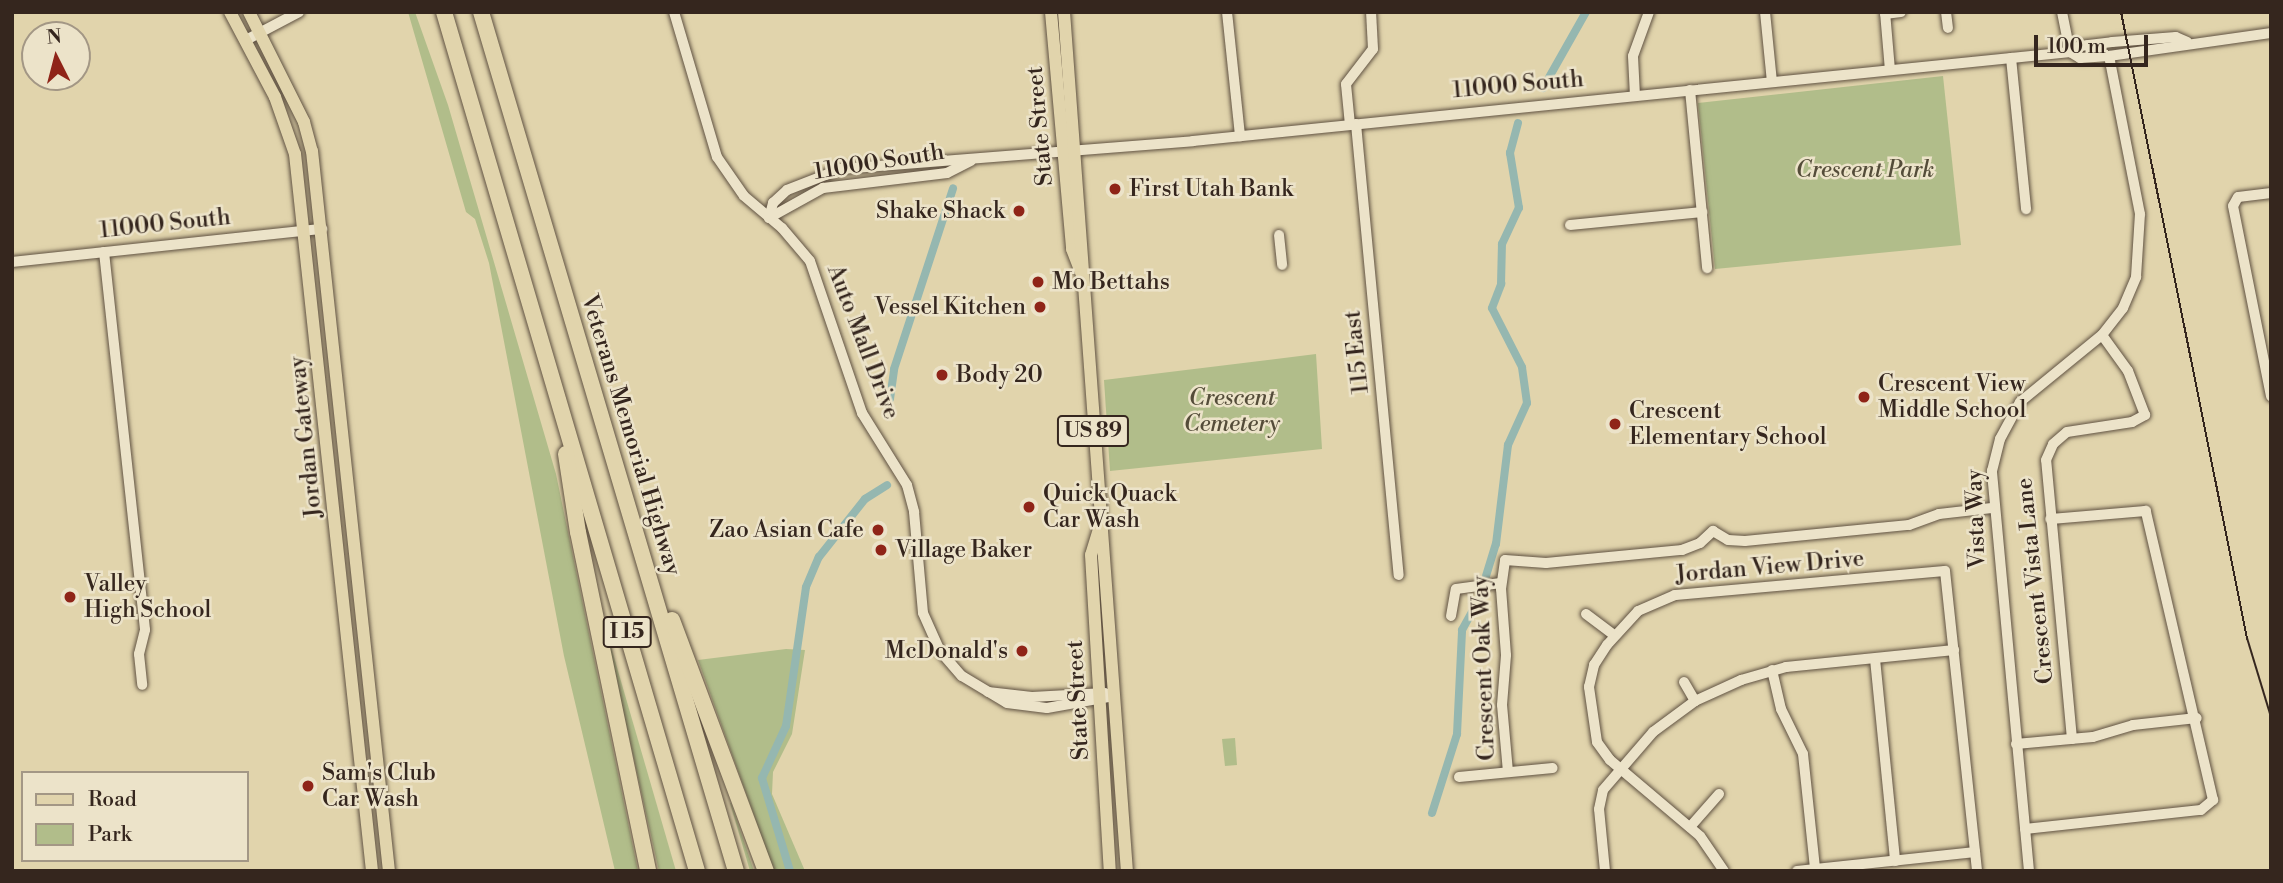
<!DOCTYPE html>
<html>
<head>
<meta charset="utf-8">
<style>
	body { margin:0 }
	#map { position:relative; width:2283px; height:883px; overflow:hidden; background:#e1d4ac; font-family:"Libre Bodoni",serif }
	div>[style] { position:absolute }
	.green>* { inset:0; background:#b1bd8a }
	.canal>* { height:8px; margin:-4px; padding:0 4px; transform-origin:4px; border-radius:4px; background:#95b7b0 }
	.roads { filter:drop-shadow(0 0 2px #605242) drop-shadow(0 0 2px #605242) }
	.minor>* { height:10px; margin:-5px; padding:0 5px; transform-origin:5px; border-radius:5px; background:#ece3c9 }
	.major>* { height:12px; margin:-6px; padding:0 6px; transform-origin:6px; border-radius:6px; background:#e1d4ac }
	.highway>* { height:16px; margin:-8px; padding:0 8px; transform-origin:8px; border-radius:8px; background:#e1d4ac }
	.tram>* { height:2px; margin:-1px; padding:0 1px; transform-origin:1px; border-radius:1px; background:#35261e }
	.dots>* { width:19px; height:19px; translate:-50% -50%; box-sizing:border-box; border:4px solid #ece3c9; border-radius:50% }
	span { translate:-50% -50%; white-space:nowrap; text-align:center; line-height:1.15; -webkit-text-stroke:5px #ece3c9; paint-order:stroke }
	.shield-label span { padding:2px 5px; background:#ece3c9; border:2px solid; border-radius:5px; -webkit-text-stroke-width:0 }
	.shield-label { font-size:21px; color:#35261e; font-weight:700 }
	.street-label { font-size:23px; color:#35261e }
	.park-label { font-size:23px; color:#544c39; font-style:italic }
	.poi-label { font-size:23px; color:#35261e }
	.left { translate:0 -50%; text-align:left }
	.right { translate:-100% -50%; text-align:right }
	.frame { position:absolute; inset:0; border:14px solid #35261e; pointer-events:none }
	.legend { position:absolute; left:21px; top:771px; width:228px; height:91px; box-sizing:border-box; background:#ece3c9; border:2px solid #a39785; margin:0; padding:9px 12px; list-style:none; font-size:21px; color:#35261e }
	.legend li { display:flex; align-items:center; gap:14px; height:35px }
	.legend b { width:35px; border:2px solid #a39785 }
	.north { position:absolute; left:21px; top:21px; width:70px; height:70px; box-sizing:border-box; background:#ece3c9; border:2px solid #a39785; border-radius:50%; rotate:354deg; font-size:19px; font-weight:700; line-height:28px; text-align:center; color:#35261e }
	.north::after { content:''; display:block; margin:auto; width:24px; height:32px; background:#8f2418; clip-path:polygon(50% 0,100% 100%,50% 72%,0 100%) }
	.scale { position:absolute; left:2034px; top:35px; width:114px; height:32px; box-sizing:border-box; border:4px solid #35261e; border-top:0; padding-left:9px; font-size:21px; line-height:24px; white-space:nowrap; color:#35261e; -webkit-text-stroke:5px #ece3c9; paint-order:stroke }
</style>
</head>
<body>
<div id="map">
	<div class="green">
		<div style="clip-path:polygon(408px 12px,415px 12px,448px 105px,556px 474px,638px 871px,615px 871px,564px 656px,489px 263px,475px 219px,466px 212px)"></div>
		<div style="clip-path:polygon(1943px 76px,1961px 245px,1715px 269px,1698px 103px)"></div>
		<div style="clip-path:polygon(1316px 354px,1322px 449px,1110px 471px,1104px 380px)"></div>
		<div style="clip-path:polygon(604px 626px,605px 626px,676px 871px,659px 871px)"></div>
		<div style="clip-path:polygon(786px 649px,805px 650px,792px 734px,773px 772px,772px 794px,805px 871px,774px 871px,698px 660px)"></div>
		<div style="clip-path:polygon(1235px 738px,1237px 765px,1225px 766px,1222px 739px)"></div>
		<div style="clip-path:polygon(730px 803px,731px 803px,754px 871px,750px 871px)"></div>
	</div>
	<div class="canal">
		<div style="left:1543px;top:88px;width:87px;rotate:-60.5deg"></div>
		<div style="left:890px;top:399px;width:30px;rotate:-82deg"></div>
		<div style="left:894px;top:369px;width:190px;rotate:-71.9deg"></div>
		<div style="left:1486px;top:576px;width:34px;rotate:-73deg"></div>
		<div style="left:1496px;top:544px;width:100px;rotate:-83.1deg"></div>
		<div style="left:1508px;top:445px;width:46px;rotate:-65.7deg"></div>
		<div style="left:1527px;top:403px;width:36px;rotate:-98deg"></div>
		<div style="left:1522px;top:367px;width:66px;rotate:-117deg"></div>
		<div style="left:1492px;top:308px;width:26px;rotate:-69deg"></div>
		<div style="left:1501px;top:284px;width:40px;rotate:-88.6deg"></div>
		<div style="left:1502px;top:244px;width:40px;rotate:-65deg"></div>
		<div style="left:1519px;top:208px;width:56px;rotate:-99.3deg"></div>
		<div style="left:1510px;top:153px;width:31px;rotate:-75deg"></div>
		<div style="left:1432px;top:813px;width:83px;rotate:-72.4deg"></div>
		<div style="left:1457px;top:734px;width:104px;rotate:-87.2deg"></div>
		<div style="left:1462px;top:630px;width:43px;rotate:-61.1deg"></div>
		<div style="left:790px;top:871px;width:97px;rotate:-106.8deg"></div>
		<div style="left:762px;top:778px;width:57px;rotate:-65.2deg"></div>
		<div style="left:786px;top:726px;width:140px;rotate:-81.8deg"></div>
		<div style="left:806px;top:587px;width:33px;rotate:-67deg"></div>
		<div style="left:819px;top:557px;width:74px;rotate:-51.6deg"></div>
		<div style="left:865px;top:499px;width:26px;rotate:-32deg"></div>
	</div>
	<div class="roads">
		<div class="minor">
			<div style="left:674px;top:12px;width:151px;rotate:73.5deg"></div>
			<div style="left:717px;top:157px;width:47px;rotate:55.3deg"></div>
			<div style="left:744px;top:196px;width:50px;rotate:40.1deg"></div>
			<div style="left:782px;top:228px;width:43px;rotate:49.7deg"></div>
			<div style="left:810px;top:261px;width:161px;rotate:71.1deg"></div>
			<div style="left:862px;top:413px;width:85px;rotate:58deg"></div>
			<div style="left:907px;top:485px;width:28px;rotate:75deg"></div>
			<div style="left:914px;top:512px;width:101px;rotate:84.9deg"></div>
			<div style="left:923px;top:613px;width:42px;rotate:65.9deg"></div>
			<div style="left:940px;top:651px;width:33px;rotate:49deg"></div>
			<div style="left:962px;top:676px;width:52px;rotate:31deg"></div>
			<div style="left:1007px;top:703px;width:40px;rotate:7.1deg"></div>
			<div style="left:1047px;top:708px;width:68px;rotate:-10.2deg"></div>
			<div style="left:1227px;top:12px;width:125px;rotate:84deg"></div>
			<div style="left:1765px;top:12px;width:70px;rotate:84.3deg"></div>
			<div style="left:1885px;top:12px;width:58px;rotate:85.1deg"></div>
			<div style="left:1946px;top:12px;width:16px;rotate:83deg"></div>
			<div style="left:2062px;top:12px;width:41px;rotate:78.7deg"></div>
			<div style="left:1885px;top:14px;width:16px;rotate:-7deg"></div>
			<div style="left:246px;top:40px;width:60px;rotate:-27.8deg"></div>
			<div style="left:2070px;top:52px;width:12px;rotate:31deg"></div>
			<div style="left:2080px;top:58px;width:29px;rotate:-4deg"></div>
			<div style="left:2109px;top:56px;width:164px;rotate:-8.1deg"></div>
			<div style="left:2011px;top:58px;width:152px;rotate:84.3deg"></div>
			<div style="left:1690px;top:90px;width:179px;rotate:84.5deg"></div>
			<div style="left:1635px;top:96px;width:40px;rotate:-92.9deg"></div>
			<div style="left:1633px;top:56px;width:47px;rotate:-70deg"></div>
			<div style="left:1356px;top:124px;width:453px;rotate:84.6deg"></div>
			<div style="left:1350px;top:125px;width:41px;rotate:-95.6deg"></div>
			<div style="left:1346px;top:84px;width:44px;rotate:-52.4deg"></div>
			<div style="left:1373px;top:49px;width:37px;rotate:-93deg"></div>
			<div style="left:2271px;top:193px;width:33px;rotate:173deg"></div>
			<div style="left:2238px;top:197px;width:10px;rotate:119deg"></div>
			<div style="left:2233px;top:206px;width:194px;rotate:78.7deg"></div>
			<div style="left:769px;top:218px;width:16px;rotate:-75deg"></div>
			<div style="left:773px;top:203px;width:19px;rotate:-43deg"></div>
			<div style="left:787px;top:190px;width:58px;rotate:-21.3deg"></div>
			<div style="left:841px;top:169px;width:353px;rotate:-4.5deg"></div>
			<div style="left:1193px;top:141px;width:882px;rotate:-5.79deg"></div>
			<div style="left:2070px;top:52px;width:12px;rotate:-31deg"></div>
			<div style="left:2080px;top:46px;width:32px;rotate:-7deg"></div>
			<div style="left:2112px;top:42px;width:64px;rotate:-4.5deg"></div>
			<div style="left:2176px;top:37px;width:12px;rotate:24deg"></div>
			<div style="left:769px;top:218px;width:62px;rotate:-29.1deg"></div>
			<div style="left:823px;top:188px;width:125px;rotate:-6.9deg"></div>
			<div style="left:947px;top:173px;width:27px;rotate:-27deg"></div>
			<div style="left:1570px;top:225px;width:133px;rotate:-5.6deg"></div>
			<div style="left:1279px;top:235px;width:30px;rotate:84deg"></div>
			<div style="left:104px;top:252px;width:380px;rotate:83.8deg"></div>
			<div style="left:145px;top:630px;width:25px;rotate:104deg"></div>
			<div style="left:139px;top:654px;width:31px;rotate:84deg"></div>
			<div style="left:12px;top:262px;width:312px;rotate:-6.1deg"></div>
			<div style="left:1586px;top:614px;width:35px;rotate:37deg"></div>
			<div style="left:1451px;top:616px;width:27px;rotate:-80deg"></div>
			<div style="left:1456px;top:589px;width:45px;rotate:-7.6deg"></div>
			<div style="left:1875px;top:659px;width:203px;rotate:84.3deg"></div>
			<div style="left:1772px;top:670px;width:40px;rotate:77deg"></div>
			<div style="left:1781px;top:709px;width:50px;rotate:63.9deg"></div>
			<div style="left:1803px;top:754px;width:116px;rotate:84deg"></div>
			<div style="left:1684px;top:682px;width:22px;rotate:60deg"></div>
			<div style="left:988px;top:692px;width:44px;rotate:6.5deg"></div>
			<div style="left:1032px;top:697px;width:73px;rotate:-3.1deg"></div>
			<div style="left:2072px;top:739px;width:280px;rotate:-95.3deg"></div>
			<div style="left:2046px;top:460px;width:17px;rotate:-66deg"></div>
			<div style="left:2053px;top:444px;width:18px;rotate:-41deg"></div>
			<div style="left:2067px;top:432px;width:66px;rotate:-8.7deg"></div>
			<div style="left:2132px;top:422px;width:15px;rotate:-28deg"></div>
			<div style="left:2145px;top:415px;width:47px;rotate:-111.1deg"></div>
			<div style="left:2128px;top:371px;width:44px;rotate:-125.8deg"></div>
			<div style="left:2016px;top:744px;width:77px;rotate:-5.2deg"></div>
			<div style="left:2093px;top:737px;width:42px;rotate:-16.7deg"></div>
			<div style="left:2133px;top:725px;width:64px;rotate:-6.2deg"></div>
			<div style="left:1508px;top:772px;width:67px;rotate:-95.1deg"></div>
			<div style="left:1502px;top:705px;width:50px;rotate:-85.4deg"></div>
			<div style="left:1506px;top:655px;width:66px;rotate:-94.3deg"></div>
			<div style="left:1501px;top:589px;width:29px;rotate:-82deg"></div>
			<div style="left:1505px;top:560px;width:41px;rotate:4.2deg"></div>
			<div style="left:1546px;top:563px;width:137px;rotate:-5.5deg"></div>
			<div style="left:1682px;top:550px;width:19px;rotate:-21deg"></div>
			<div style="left:1700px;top:543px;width:18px;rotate:-43deg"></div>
			<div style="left:1713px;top:531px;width:17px;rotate:31deg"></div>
			<div style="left:1728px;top:540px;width:17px;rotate:3deg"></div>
			<div style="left:1745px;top:541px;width:165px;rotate:-5.6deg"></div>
			<div style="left:1909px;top:525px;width:32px;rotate:-20deg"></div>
			<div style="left:1939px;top:514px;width:53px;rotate:-6.5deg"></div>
			<div style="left:1459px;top:777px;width:94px;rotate:-5.5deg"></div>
			<div style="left:1690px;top:827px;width:44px;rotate:-48.7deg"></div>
			<div style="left:2025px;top:829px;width:177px;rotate:-6.2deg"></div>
			<div style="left:2201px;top:810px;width:16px;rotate:-40deg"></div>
			<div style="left:2213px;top:800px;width:297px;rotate:-103.1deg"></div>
			<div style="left:2146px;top:511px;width:96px;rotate:175.2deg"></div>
			<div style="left:1605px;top:871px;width:62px;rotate:-95.5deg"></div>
			<div style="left:1599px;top:809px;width:19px;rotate:-78deg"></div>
			<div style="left:1603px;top:790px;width:77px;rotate:-49.2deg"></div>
			<div style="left:1653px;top:732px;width:52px;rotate:-36.4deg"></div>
			<div style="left:1695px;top:701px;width:51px;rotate:-24.5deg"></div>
			<div style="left:1741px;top:680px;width:47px;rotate:-16.1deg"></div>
			<div style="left:1786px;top:667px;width:169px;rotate:-5.8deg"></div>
			<div style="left:1724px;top:871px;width:42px;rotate:-124.4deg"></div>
			<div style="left:1700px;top:836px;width:118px;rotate:-139.8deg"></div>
			<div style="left:1610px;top:760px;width:22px;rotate:-126deg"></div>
			<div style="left:1597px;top:742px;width:56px;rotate:-98.3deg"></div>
			<div style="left:1589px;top:687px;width:23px;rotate:-77deg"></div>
			<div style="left:1594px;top:665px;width:24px;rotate:-57deg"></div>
			<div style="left:1607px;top:645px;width:46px;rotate:-47.6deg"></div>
			<div style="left:1638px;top:611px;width:40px;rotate:-23.4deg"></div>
			<div style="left:1675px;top:595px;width:271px;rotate:-5.1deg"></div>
			<div style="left:1945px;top:571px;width:302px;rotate:83.9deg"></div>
			<div style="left:1797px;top:871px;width:179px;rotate:-6.1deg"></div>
			<div style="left:2029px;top:871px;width:402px;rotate:-95.3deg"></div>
			<div style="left:1992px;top:471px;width:33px;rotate:-76deg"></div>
			<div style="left:2000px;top:439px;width:42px;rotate:-61.6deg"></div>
			<div style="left:2020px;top:402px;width:106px;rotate:-39.3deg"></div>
			<div style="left:2102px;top:335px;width:34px;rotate:-52deg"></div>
			<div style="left:2123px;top:308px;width:34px;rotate:-67deg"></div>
			<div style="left:2136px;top:277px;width:63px;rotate:-86.4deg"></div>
			<div style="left:2140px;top:214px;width:161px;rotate:-101.1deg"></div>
		</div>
		<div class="major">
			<div style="left:230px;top:12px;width:96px;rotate:62.1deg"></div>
			<div style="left:275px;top:97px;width:60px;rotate:70.7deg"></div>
			<div style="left:295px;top:154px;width:721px;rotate:83.87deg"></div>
			<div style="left:249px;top:12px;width:123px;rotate:63.4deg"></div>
			<div style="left:304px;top:122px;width:30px;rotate:75deg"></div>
			<div style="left:312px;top:151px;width:724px;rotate:83.9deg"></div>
			<div style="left:1051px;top:12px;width:238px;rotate:84.9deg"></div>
			<div style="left:1072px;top:249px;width:28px;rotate:69deg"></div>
			<div style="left:1064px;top:12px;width:861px;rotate:85.81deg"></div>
			<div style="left:1099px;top:529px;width:27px;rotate:107deg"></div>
			<div style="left:1091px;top:555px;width:317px;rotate:86.6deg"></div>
		</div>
		<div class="highway">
			<div style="left:444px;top:12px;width:895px;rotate:73.59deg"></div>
			<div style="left:481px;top:12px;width:896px;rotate:73.47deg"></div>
			<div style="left:566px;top:454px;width:79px;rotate:81.3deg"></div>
			<div style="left:578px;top:532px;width:346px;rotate:78.3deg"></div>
			<div style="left:672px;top:620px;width:268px;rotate:69.5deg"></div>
		</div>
	</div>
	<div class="tram">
		<div style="left:2121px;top:12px;width:639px;rotate:78.62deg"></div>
		<div style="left:2247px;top:638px;width:83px;rotate:73.1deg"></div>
	</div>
	<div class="dots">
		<div style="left:1115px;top:189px;background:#8f2418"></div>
		<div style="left:1019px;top:211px;background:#8f2418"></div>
		<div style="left:1038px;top:282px;background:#8f2418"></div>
		<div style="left:1040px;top:307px;background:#8f2418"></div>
		<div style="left:942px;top:375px;background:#8f2418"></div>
		<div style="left:1864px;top:397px;background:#8f2418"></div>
		<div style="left:1615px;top:424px;background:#8f2418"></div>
		<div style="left:1029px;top:507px;background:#8f2418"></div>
		<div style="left:878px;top:530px;background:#8f2418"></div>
		<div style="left:881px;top:550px;background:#8f2418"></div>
		<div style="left:70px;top:597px;background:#8f2418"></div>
		<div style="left:1022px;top:651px;background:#8f2418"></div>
		<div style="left:308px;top:786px;background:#8f2418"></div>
	</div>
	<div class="shield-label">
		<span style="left:1093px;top:431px">US 89</span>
		<span style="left:627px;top:632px">I 15</span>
	</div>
	<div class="street-label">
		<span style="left:1518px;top:85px;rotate:-5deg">11000 South</span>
		<span style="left:1040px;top:126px;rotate:-95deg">State Street</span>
		<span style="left:879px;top:162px;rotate:-9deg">11000 South</span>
		<span style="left:165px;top:224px;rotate:-6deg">11000 South</span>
		<span style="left:863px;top:342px;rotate:69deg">Auto Mall Drive</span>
		<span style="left:1357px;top:352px;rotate:-96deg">115 East</span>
		<span style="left:631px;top:435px;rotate:73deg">Veterans Memorial Highway</span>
		<span style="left:306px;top:437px;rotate:-96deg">Jordan Gateway</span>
		<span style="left:1976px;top:519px;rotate:-92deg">Vista Way</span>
		<span style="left:1770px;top:567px;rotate:-5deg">Jordan View Drive</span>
		<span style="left:2035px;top:581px;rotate:-96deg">Crescent Vista Lane</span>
		<span style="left:1484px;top:668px;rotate:-92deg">Crescent Oak Way</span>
		<span style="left:1078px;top:700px;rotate:-93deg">State Street</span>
	</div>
	<div class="park-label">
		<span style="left:1865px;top:170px">Crescent Park</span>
		<span style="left:1232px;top:411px">Crescent<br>Cemetery</span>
	</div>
	<div class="poi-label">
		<span class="left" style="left:1129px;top:189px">First Utah Bank</span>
		<span class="right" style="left:1005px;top:211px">Shake Shack</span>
		<span class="left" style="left:1052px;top:282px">Mo Bettahs</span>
		<span class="right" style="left:1026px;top:307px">Vessel Kitchen</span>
		<span class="left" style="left:956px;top:375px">Body 20</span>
		<span class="left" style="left:1878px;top:397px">Crescent View<br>Middle School</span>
		<span class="left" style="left:1629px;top:424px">Crescent<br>Elementary School</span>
		<span class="left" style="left:1043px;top:507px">Quick Quack<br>Car Wash</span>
		<span class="right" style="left:864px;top:530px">Zao Asian Cafe</span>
		<span class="left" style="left:895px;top:550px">Village Baker</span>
		<span class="left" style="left:84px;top:597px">Valley<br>High School</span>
		<span class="right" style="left:1008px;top:651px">McDonald's</span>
		<span class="left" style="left:322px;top:786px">Sam's Club<br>Car Wash</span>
	</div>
	<div class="frame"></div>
	<ul class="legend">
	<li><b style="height:9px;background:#e1d4ac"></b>Road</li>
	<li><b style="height:19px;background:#b1bd8a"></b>Park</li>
	</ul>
	<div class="north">N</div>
	<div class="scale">100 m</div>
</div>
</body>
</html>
